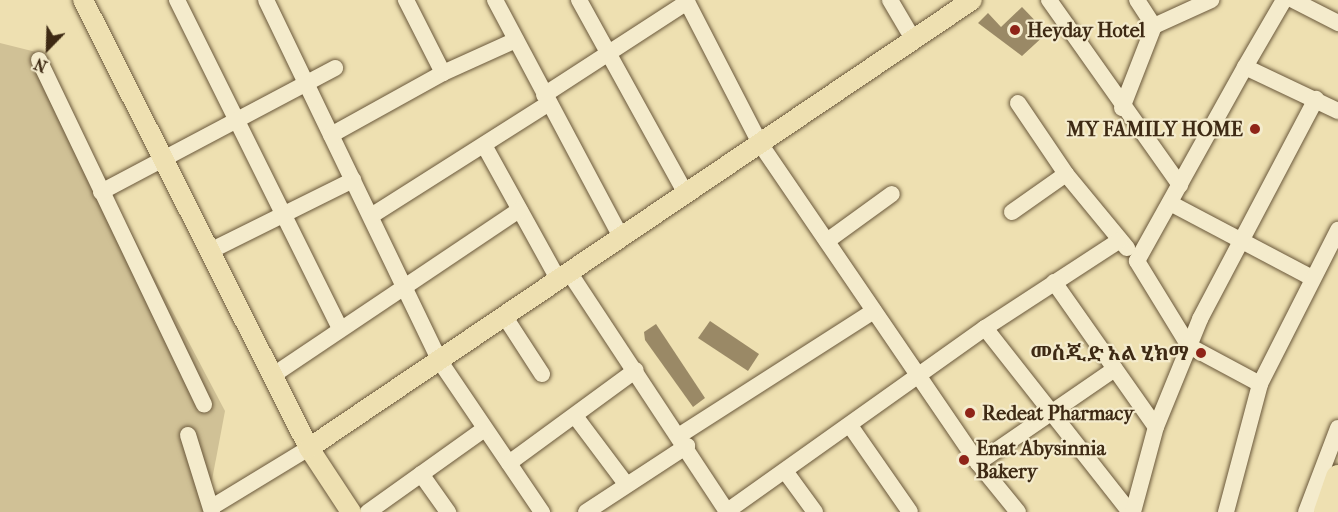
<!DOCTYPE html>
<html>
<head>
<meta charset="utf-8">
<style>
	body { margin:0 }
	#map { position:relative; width:1338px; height:512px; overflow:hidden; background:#eee0b1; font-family:"IM FELL French Canon","Noto Serif Ethiopic",serif }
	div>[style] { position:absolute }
	.green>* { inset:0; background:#d0c196 }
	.building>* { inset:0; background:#9a8966 }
	.roads { filter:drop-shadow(0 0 2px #6a583b) drop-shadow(0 0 2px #6a583b) }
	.minor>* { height:16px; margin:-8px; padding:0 8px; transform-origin:8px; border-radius:8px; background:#f4ebcc }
	.major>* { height:20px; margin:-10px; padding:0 10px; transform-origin:10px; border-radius:10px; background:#eee0b1 }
	.highway>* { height:24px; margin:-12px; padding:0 12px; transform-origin:12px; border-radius:12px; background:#eee0b1 }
	.dots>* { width:16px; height:16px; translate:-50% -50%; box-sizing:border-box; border:3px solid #f4ebcc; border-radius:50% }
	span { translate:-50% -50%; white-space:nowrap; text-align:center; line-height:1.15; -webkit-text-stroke:4.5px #f4ebcc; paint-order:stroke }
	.poi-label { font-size:20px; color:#3e2a14; font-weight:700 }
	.left { translate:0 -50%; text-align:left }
	.right { translate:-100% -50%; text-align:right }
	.north { position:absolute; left:18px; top:18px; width:60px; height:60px; -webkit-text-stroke:4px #f4ebcc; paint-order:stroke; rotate:203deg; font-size:16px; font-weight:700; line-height:24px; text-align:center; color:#3e2a14 }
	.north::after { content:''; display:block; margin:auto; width:21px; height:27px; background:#3e2a14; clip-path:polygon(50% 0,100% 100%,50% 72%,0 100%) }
</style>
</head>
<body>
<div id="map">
	<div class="green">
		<div style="clip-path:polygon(0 43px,36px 52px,225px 411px,206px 512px,0 512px)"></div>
	</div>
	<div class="building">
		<div style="clip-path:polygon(1022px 7px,1047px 33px,1022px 56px,978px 23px,988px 13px,1001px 27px)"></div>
		<div style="clip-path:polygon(710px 321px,759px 354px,748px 371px,698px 338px)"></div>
		<div style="clip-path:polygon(656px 324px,705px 398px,693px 407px,645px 340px,644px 332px)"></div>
	</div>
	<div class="roads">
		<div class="minor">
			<div style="left:177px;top:0;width:366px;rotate:63.6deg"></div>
			<div style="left:266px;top:0;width:399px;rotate:64.3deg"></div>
			<div style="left:439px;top:360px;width:184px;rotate:55.9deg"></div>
			<div style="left:495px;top:0;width:268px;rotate:62deg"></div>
			<div style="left:579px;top:0;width:222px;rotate:61.1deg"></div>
			<div style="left:686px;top:0;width:163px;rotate:62.7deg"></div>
			<div style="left:761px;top:145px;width:385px;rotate:55.7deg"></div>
			<div style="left:978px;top:463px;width:63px;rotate:50.8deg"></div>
			<div style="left:890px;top:0;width:45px;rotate:59.5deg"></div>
			<div style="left:1049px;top:0;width:227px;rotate:54.7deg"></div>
			<div style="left:1137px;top:0;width:31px;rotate:57deg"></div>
			<div style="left:1293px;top:0;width:51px;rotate:27.1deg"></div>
			<div style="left:39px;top:60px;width:382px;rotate:64.4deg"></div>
			<div style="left:1245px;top:67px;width:78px;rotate:-59.8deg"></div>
			<div style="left:443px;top:73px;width:80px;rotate:-24.3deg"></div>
			<div style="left:544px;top:95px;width:171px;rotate:-33deg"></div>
			<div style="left:1018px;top:103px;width:86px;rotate:55.9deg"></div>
			<div style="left:1066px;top:174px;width:96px;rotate:50.5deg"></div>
			<div style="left:1122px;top:108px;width:88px;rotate:-68.7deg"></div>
			<div style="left:1154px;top:26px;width:63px;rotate:-24.5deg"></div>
			<div style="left:331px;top:135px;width:128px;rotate:-29deg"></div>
			<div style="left:443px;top:73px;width:82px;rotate:-116.9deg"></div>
			<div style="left:484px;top:145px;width:153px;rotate:61.1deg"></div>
			<div style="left:101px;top:192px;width:265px;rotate:-27.9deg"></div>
			<div style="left:1170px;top:203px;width:161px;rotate:27.8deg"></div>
			<div style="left:1012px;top:212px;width:66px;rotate:-35.1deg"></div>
			<div style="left:371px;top:216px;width:211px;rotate:-32.4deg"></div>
			<div style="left:827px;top:241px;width:80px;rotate:-35.9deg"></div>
			<div style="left:210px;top:251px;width:160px;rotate:-26.4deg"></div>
			<div style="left:569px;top:272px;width:287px;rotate:56.6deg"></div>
			<div style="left:1054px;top:282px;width:177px;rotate:54.9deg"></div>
			<div style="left:505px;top:317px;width:68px;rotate:57deg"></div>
			<div style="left:985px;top:328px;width:234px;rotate:51.8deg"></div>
			<div style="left:272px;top:376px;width:298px;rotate:-33.9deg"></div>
			<div style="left:1260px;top:384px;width:81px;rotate:-151.8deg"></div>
			<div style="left:1189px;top:346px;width:100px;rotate:-121.5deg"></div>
			<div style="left:1137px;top:261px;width:222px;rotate:-60.9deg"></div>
			<div style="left:1245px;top:67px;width:103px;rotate:25.3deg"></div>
			<div style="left:575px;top:416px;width:85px;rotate:53.1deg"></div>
			<div style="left:851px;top:427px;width:103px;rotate:55.2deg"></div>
			<div style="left:188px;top:435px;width:81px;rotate:72.7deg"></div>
			<div style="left:680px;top:435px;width:230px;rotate:-32.6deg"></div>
			<div style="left:509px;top:463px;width:157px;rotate:-36.2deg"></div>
			<div style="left:978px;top:463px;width:166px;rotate:-34.5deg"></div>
			<div style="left:785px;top:471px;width:51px;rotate:53.8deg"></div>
			<div style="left:421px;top:474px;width:47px;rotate:54.6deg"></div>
			<div style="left:212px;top:507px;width:114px;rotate:-31.3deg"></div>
			<div style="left:368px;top:512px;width:141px;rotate:-35.5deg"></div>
			<div style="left:586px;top:512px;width:121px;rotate:-33.2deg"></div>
			<div style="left:726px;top:512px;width:318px;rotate:-35.4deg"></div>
			<div style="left:985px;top:328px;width:161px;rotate:-33.1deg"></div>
			<div style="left:1133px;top:512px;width:88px;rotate:-74.9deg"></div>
			<div style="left:1156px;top:427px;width:117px;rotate:-67.8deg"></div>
			<div style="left:1200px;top:319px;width:249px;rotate:-62.2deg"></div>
			<div style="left:1226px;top:512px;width:132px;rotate:-75.1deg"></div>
			<div style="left:1260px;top:384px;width:173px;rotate:-63.1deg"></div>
			<div style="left:1306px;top:512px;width:90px;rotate:-69.1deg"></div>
		</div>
		<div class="major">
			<div style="left:83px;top:0;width:502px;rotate:63.23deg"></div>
			<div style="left:309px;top:448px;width:77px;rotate:56.7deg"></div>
			<div style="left:309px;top:448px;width:800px;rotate:-34.05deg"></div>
		</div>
		<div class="highway">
			<div style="left:1326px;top:512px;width:37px;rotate:-71deg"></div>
		</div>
	</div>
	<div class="dots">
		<div style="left:1015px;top:30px;background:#8f2418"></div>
		<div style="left:1255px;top:129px;background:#8f2418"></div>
		<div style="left:1201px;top:353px;background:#8f2418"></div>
		<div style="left:970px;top:413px;background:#8f2418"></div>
		<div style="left:964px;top:460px;background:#8f2418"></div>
	</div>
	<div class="poi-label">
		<span class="left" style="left:1027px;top:30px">Heyday Hotel</span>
		<span class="right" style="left:1243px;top:129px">MY FAMILY HOME</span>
		<span class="right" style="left:1189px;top:353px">መስጂድ አል ሂክማ</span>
		<span class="left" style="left:982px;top:413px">Redeat Pharmacy</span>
		<span class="left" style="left:976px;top:460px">Enat Abysinnia<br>Bakery</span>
	</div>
	<div class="north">N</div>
</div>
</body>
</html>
